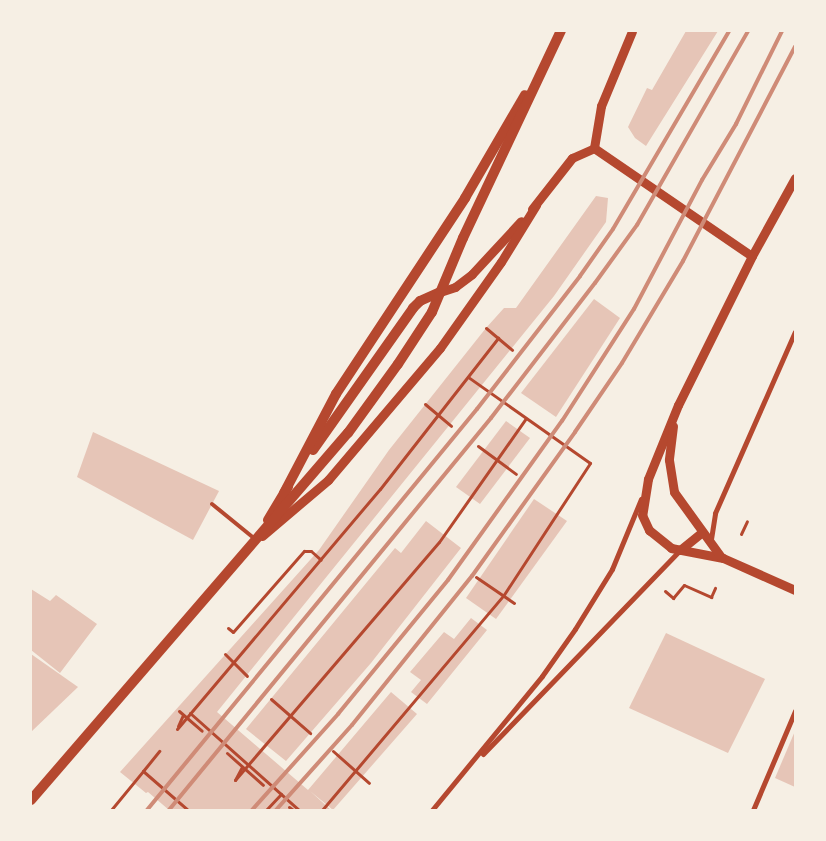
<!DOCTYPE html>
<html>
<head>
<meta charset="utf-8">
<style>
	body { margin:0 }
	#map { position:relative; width:826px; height:841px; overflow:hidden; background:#f6efe4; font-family:Karla,sans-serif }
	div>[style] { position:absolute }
	.building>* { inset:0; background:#e6c5b7 }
	.path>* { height:3px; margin:-1.5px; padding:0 1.5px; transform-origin:1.5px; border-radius:1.5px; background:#b5482f }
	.service>* { height:4px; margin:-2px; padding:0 2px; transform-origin:2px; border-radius:2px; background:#b5482f }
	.minor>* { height:5px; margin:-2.5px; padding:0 2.5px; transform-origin:2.5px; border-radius:2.5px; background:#b5482f }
	.tertiary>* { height:9px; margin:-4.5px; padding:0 4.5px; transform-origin:4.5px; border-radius:4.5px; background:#b5482f }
	.secondary>* { height:10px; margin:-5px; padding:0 5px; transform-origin:5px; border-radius:5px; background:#b5482f }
	.rail>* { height:4px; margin:-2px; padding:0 2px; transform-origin:2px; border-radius:2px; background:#cf8b77 }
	span { translate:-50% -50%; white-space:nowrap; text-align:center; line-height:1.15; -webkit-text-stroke:4px #f6efe4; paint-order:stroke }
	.frame { position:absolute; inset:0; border:32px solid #f6efe4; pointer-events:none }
</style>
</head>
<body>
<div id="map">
	<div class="building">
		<div style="clip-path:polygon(686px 31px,718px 31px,646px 146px,635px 138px,628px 127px,647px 88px,652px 90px)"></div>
		<div style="clip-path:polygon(596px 196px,608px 198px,606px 222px,554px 296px,217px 712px,308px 790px,391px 692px,417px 714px,333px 810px,310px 791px,331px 810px,169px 810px,148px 792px,146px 793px,120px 772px,319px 550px,389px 450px,486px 328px,504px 308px,516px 308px)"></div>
		<div style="clip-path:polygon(594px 299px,620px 318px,556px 417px,521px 393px)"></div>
		<div style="clip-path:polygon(506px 421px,530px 438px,480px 504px,456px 487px)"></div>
		<div style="clip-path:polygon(93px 432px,219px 491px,193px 540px,77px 477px)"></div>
		<div style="clip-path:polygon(534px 499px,567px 521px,496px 619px,466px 598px)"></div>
		<div style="clip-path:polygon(426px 521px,461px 548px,371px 663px,286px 761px,246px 729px,395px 548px,401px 553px)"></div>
		<div style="clip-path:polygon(31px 589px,50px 601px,56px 595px,97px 624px,60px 673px,31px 650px)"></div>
		<div style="clip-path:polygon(471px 618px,487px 630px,427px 704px,411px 692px,421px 680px,410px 672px,444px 632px,454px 639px)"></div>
		<div style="clip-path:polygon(666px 633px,765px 679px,728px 753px,629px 708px)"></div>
		<div style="clip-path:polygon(31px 654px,78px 687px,31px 732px)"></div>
		<div style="clip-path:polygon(795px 731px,795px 787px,775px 778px)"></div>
	</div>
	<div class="path">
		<div style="left:486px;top:328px;width:34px;rotate:40deg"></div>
		<div style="left:425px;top:404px;width:34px;rotate:40deg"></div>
		<div style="left:478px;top:446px;width:47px;rotate:36.4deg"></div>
		<div style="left:741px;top:534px;width:14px;rotate:-65deg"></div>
		<div style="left:476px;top:577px;width:46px;rotate:34.4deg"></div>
		<div style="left:665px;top:591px;width:11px;rotate:41deg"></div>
		<div style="left:673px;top:598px;width:17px;rotate:-50deg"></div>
		<div style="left:684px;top:585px;width:30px;rotate:24deg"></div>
		<div style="left:711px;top:597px;width:10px;rotate:-66deg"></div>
		<div style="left:228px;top:628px;width:6px;rotate:39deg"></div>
		<div style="left:233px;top:632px;width:108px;rotate:-48.8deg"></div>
		<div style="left:304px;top:551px;width:7px"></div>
		<div style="left:311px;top:551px;width:13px;rotate:42deg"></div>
		<div style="left:225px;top:654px;width:31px;rotate:45deg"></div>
		<div style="left:271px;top:699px;width:52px;rotate:41.1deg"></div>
		<div style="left:179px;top:711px;width:30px;rotate:41deg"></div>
		<div style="left:190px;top:713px;width:146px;rotate:41.7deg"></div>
		<div style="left:178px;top:726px;width:12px;rotate:-66deg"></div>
		<div style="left:177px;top:729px;width:314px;rotate:-49.8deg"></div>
		<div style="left:380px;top:489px;width:192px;rotate:-52deg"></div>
		<div style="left:333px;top:751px;width:48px;rotate:41.6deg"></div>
		<div style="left:227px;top:753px;width:48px;rotate:41.6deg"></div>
		<div style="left:143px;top:771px;width:26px;rotate:-51deg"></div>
		<div style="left:235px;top:780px;width:313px;rotate:-49.4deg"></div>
		<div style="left:439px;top:542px;width:151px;rotate:-54.9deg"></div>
		<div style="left:235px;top:780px;width:15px;rotate:-62deg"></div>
		<div style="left:289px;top:807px;width:5px;rotate:37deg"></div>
		<div style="left:111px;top:810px;width:50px;rotate:-50.6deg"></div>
		<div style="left:143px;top:771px;width:60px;rotate:40.9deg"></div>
		<div style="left:266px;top:810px;width:22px;rotate:-47deg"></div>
		<div style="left:322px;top:810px;width:280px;rotate:-49.8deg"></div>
		<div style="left:503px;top:596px;width:159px;rotate:-56.8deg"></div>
		<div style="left:590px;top:463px;width:149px;rotate:-144.8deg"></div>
	</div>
	<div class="service">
		<div style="left:212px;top:504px;width:55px;rotate:39.1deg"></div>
	</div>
	<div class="minor">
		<div style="left:711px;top:539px;width:26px;rotate:-81deg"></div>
		<div style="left:715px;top:513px;width:198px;rotate:-66.2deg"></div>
		<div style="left:483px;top:754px;width:284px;rotate:-46deg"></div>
		<div style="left:432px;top:810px;width:173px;rotate:-50.6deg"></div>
		<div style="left:542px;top:676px;width:57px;rotate:-54.9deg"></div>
		<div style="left:575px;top:629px;width:70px;rotate:-58.3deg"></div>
		<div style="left:612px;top:569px;width:76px;rotate:-67.5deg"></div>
		<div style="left:753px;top:810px;width:108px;rotate:-67deg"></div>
	</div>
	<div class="tertiary">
		<div style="left:594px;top:148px;width:191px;rotate:34.4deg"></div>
		<div style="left:594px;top:148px;width:43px;rotate:-80.5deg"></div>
		<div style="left:601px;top:106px;width:81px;rotate:-67.5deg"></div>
		<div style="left:795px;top:178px;width:89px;rotate:118.9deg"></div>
		<div style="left:752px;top:256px;width:166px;rotate:116.4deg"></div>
		<div style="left:678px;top:405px;width:80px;rotate:112.1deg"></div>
		<div style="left:648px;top:479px;width:36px;rotate:99deg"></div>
		<div style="left:642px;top:515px;width:17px;rotate:65deg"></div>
		<div style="left:649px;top:530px;width:28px;rotate:39deg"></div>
		<div style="left:671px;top:548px;width:53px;rotate:10.9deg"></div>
		<div style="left:723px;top:558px;width:79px;rotate:24deg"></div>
		<div style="left:532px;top:209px;width:65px;rotate:-51.9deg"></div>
		<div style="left:572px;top:158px;width:24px;rotate:-24deg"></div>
		<div style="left:440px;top:292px;width:16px;rotate:-18deg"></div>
		<div style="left:455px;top:287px;width:21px;rotate:-37deg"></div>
		<div style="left:472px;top:274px;width:72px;rotate:-47.2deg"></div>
		<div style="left:673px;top:426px;width:34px;rotate:97deg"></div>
		<div style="left:669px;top:460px;width:32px;rotate:81deg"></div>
		<div style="left:674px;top:492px;width:80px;rotate:54.1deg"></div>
		<div style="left:262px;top:536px;width:87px;rotate:-40.3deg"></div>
		<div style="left:328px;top:480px;width:173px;rotate:-49.7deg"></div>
		<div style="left:440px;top:348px;width:105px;rotate:-54.7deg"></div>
		<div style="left:501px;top:262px;width:67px;rotate:-58.4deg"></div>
		<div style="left:680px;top:550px;width:27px;rotate:-39deg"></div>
	</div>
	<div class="secondary">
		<div style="left:313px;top:450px;width:174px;rotate:-54.8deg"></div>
		<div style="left:413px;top:308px;width:10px;rotate:-45deg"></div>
		<div style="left:420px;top:301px;width:22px;rotate:-24deg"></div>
		<div style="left:284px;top:493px;width:112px;rotate:-62.3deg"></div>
		<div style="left:336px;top:394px;width:235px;rotate:-56.6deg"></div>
		<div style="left:465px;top:198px;width:119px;rotate:-59.8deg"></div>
		<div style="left:268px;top:520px;width:39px;rotate:-59deg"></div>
		<div style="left:31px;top:800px;width:485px;rotate:-49.2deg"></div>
		<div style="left:348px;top:433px;width:85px;rotate:-54.1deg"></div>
		<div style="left:398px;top:364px;width:62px;rotate:-56.8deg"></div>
		<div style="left:432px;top:312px;width:80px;rotate:-67.3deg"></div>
		<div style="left:463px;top:238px;width:229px;rotate:-64.7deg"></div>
	</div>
	<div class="rail">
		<div style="left:147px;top:810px;width:519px;rotate:-50.55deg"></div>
		<div style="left:477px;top:409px;width:168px;rotate:-52.2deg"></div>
		<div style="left:580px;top:276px;width:57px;rotate:-54.9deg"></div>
		<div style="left:613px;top:229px;width:229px;rotate:-59.6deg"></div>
		<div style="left:169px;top:810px;width:507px;rotate:-50.6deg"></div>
		<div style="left:491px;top:418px;width:170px;rotate:-52.4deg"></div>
		<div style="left:595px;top:283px;width:72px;rotate:-54.1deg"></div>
		<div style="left:637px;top:225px;width:224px;rotate:-60.2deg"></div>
		<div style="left:252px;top:810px;width:129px;rotate:-48.1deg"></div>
		<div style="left:338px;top:714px;width:173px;rotate:-50.6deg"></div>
		<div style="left:448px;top:580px;width:196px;rotate:-54.4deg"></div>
		<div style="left:562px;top:421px;width:133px;rotate:-57.3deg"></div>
		<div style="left:634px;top:309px;width:146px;rotate:-62.2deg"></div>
		<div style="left:702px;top:180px;width:66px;rotate:-58.7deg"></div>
		<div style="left:736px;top:124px;width:104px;rotate:-63.7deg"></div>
		<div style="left:276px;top:810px;width:114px;rotate:-48.2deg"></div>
		<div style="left:352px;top:725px;width:191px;rotate:-51.2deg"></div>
		<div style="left:472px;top:576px;width:177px;rotate:-54.4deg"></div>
		<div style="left:575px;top:432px;width:83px;rotate:-55.7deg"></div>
		<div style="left:622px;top:363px;width:119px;rotate:-59.1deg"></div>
		<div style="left:683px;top:261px;width:242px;rotate:-62.4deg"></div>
	</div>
	<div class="frame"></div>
</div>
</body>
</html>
